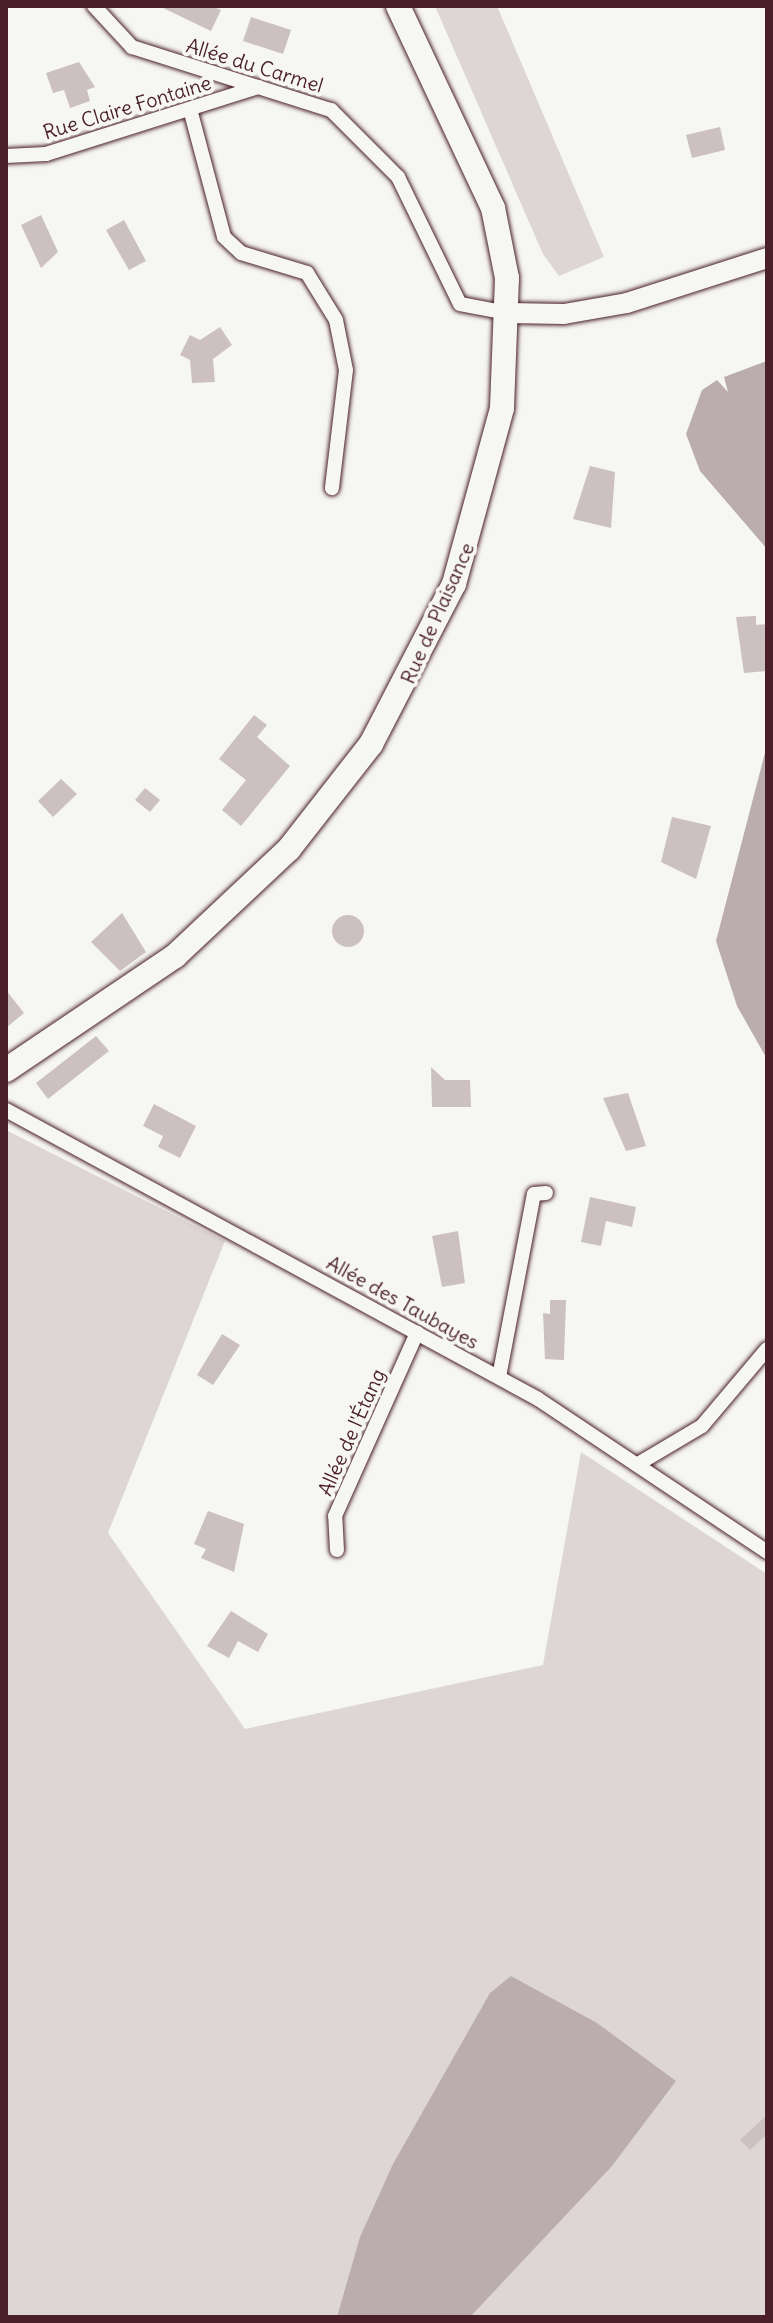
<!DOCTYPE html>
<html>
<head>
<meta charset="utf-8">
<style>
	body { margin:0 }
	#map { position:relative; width:773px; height:2323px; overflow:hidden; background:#f6f6f2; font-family:Delius,sans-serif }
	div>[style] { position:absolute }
	.green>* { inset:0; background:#ddd6d5 }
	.water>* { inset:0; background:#bbadae }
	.building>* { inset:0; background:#ccc1c0 }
	.round { border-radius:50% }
	.roads { filter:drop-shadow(0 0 2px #4a1f2b) drop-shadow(0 0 2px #4a1f2b) }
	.minor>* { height:14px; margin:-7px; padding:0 7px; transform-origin:7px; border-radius:7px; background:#f6f6f2 }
	.secondary>* { height:20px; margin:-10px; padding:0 10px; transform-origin:10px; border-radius:10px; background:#f6f6f2 }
	.primary>* { height:24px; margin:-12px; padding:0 12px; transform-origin:12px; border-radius:12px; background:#f6f6f2 }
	span { translate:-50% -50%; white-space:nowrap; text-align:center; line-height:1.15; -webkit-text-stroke:8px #f6f6f2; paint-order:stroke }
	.street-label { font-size:20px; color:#4a1f2b }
	.frame { position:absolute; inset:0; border:8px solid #4a1f2b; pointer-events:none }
</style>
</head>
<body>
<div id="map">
	<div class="green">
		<div style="clip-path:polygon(435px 6px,497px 6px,604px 257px,559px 276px,543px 254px)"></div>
		<div style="clip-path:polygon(6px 1130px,225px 1241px,108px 1533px,245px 1729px,543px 1665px,581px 1452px,767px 1574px,767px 2317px,6px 2317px)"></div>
	</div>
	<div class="water">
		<div style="clip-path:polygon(767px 361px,767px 549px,700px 471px,686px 434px,702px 390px,717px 380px,728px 392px,724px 377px)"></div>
		<div style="clip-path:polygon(767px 745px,767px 1059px,737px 1006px,716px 941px)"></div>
		<div style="clip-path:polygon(511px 1976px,597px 2023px,676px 2081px,612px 2166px,470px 2317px,337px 2317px,360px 2237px,393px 2164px,490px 1993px)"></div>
	</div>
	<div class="building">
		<div style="clip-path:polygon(159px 6px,212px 6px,221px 10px,211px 31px)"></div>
		<div style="clip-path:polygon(251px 17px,291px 30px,283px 54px,243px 41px)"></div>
		<div style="clip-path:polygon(79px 62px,95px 87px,87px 90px,90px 101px,70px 108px,64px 90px,53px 93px,46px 73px)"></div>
		<div style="clip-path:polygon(720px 127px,725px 150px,692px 158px,686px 135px)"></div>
		<div style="clip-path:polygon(41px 215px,58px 252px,41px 268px,21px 225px)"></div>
		<div style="clip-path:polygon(124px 220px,146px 261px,129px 270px,106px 230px)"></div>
		<div style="clip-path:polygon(220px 327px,232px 345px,213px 359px,215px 382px,192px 383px,190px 360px,180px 355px,190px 335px,200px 340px)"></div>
		<div style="clip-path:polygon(590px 466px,615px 472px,611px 528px,573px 519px)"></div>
		<div style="clip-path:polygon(756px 616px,756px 625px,767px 624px,767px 671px,744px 673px,736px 617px)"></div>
		<div style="clip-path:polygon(254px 715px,267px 725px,257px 737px,290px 766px,241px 826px,222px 810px,246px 780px,219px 759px)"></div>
		<div style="clip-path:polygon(61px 779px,77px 794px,53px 817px,38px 801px)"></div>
		<div style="clip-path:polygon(145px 788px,160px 800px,150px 812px,135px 800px)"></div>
		<div style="clip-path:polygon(672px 817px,711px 826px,696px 879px,661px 862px)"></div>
		<div style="clip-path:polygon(122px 913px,146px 952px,120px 971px,91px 942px)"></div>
		<div class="round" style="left:332px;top:915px;width:32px;height:32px"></div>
		<div style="clip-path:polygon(6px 990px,24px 1013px,6px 1028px)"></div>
		<div style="clip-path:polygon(96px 1036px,109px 1051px,48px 1099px,36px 1083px)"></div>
		<div style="clip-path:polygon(431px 1067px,445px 1080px,470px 1080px,471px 1107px,432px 1107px)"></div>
		<div style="clip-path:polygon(628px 1093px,646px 1146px,626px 1151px,603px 1098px)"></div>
		<div style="clip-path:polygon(154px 1104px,196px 1126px,180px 1158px,158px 1147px,163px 1136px,143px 1126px)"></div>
		<div style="clip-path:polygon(590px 1197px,636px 1207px,632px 1227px,606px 1221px,601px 1246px,581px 1242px)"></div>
		<div style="clip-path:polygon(458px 1231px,465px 1283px,442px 1287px,432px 1236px)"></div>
		<div style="clip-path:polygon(550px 1300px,566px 1300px,564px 1360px,545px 1359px,543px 1313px,550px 1314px)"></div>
		<div style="clip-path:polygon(222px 1334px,240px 1345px,213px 1385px,197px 1375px)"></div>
		<div style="clip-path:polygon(208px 1511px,244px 1524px,234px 1572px,201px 1558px,206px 1549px,194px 1544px)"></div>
		<div style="clip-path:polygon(231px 1611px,268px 1634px,258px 1652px,238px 1641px,229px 1658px,207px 1646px)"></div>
		<div style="clip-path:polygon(767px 2115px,767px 2134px,750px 2150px,740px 2140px)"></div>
	</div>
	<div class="roads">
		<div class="minor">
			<div style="left:94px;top:6px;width:56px;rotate:47.2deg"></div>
			<div style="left:132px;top:47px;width:209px;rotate:17.6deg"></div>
			<div style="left:331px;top:110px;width:95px;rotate:45deg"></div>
			<div style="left:398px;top:177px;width:141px;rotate:64deg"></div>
			<div style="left:460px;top:304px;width:49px;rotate:10.6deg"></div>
			<div style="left:190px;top:109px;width:132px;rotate:75.1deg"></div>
			<div style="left:224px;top:237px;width:23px;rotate:43deg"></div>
			<div style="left:241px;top:253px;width:69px;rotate:16.9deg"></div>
			<div style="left:307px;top:273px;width:55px;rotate:58.3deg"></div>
			<div style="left:336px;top:320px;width:51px;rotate:78.7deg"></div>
			<div style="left:346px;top:370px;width:119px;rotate:96.8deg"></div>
			<div style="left:6px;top:156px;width:40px;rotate:-2.9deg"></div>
			<div style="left:46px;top:154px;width:223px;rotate:-17.5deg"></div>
			<div style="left:6px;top:1110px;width:605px;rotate:28.51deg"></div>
			<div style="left:538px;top:1399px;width:275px;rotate:33.7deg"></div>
			<div style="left:499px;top:1377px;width:186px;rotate:-79.2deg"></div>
			<div style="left:534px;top:1194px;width:12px;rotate:-5deg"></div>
			<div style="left:638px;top:1464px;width:74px;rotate:-30.7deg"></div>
			<div style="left:702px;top:1426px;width:101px;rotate:-49.8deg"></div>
			<div style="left:337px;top:1550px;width:34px;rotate:-93deg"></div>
			<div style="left:335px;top:1516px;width:201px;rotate:-65.9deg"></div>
		</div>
		<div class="secondary">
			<div style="left:508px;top:313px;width:56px;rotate:1deg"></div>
			<div style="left:564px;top:314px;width:64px;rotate:-9.9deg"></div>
			<div style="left:627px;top:303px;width:147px;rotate:-17.8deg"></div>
		</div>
		<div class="primary">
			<div style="left:6px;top:1070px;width:204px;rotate:-34deg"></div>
			<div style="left:175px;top:956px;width:156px;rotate:-43.2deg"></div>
			<div style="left:289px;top:849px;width:133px;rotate:-52deg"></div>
			<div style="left:371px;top:744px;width:180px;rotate:-62.6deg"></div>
			<div style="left:454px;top:584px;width:182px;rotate:-74.7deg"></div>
			<div style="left:502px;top:408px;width:130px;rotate:-87.8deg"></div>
			<div style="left:507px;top:278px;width:71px;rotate:-101.3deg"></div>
			<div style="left:493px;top:208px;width:223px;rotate:-115.2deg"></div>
		</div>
	</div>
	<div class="street-label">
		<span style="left:255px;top:65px;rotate:17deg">Allée du Carmel</span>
		<span style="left:127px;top:107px;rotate:-17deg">Rue Claire Fontaine</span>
		<span style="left:437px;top:613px;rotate:-66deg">Rue de Plaisance</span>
		<span style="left:403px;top:1302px;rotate:29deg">Allée des Taubayes</span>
		<span style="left:351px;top:1432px;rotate:-66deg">Allée de l'Étang</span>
	</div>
	<div class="frame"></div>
</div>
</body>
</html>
